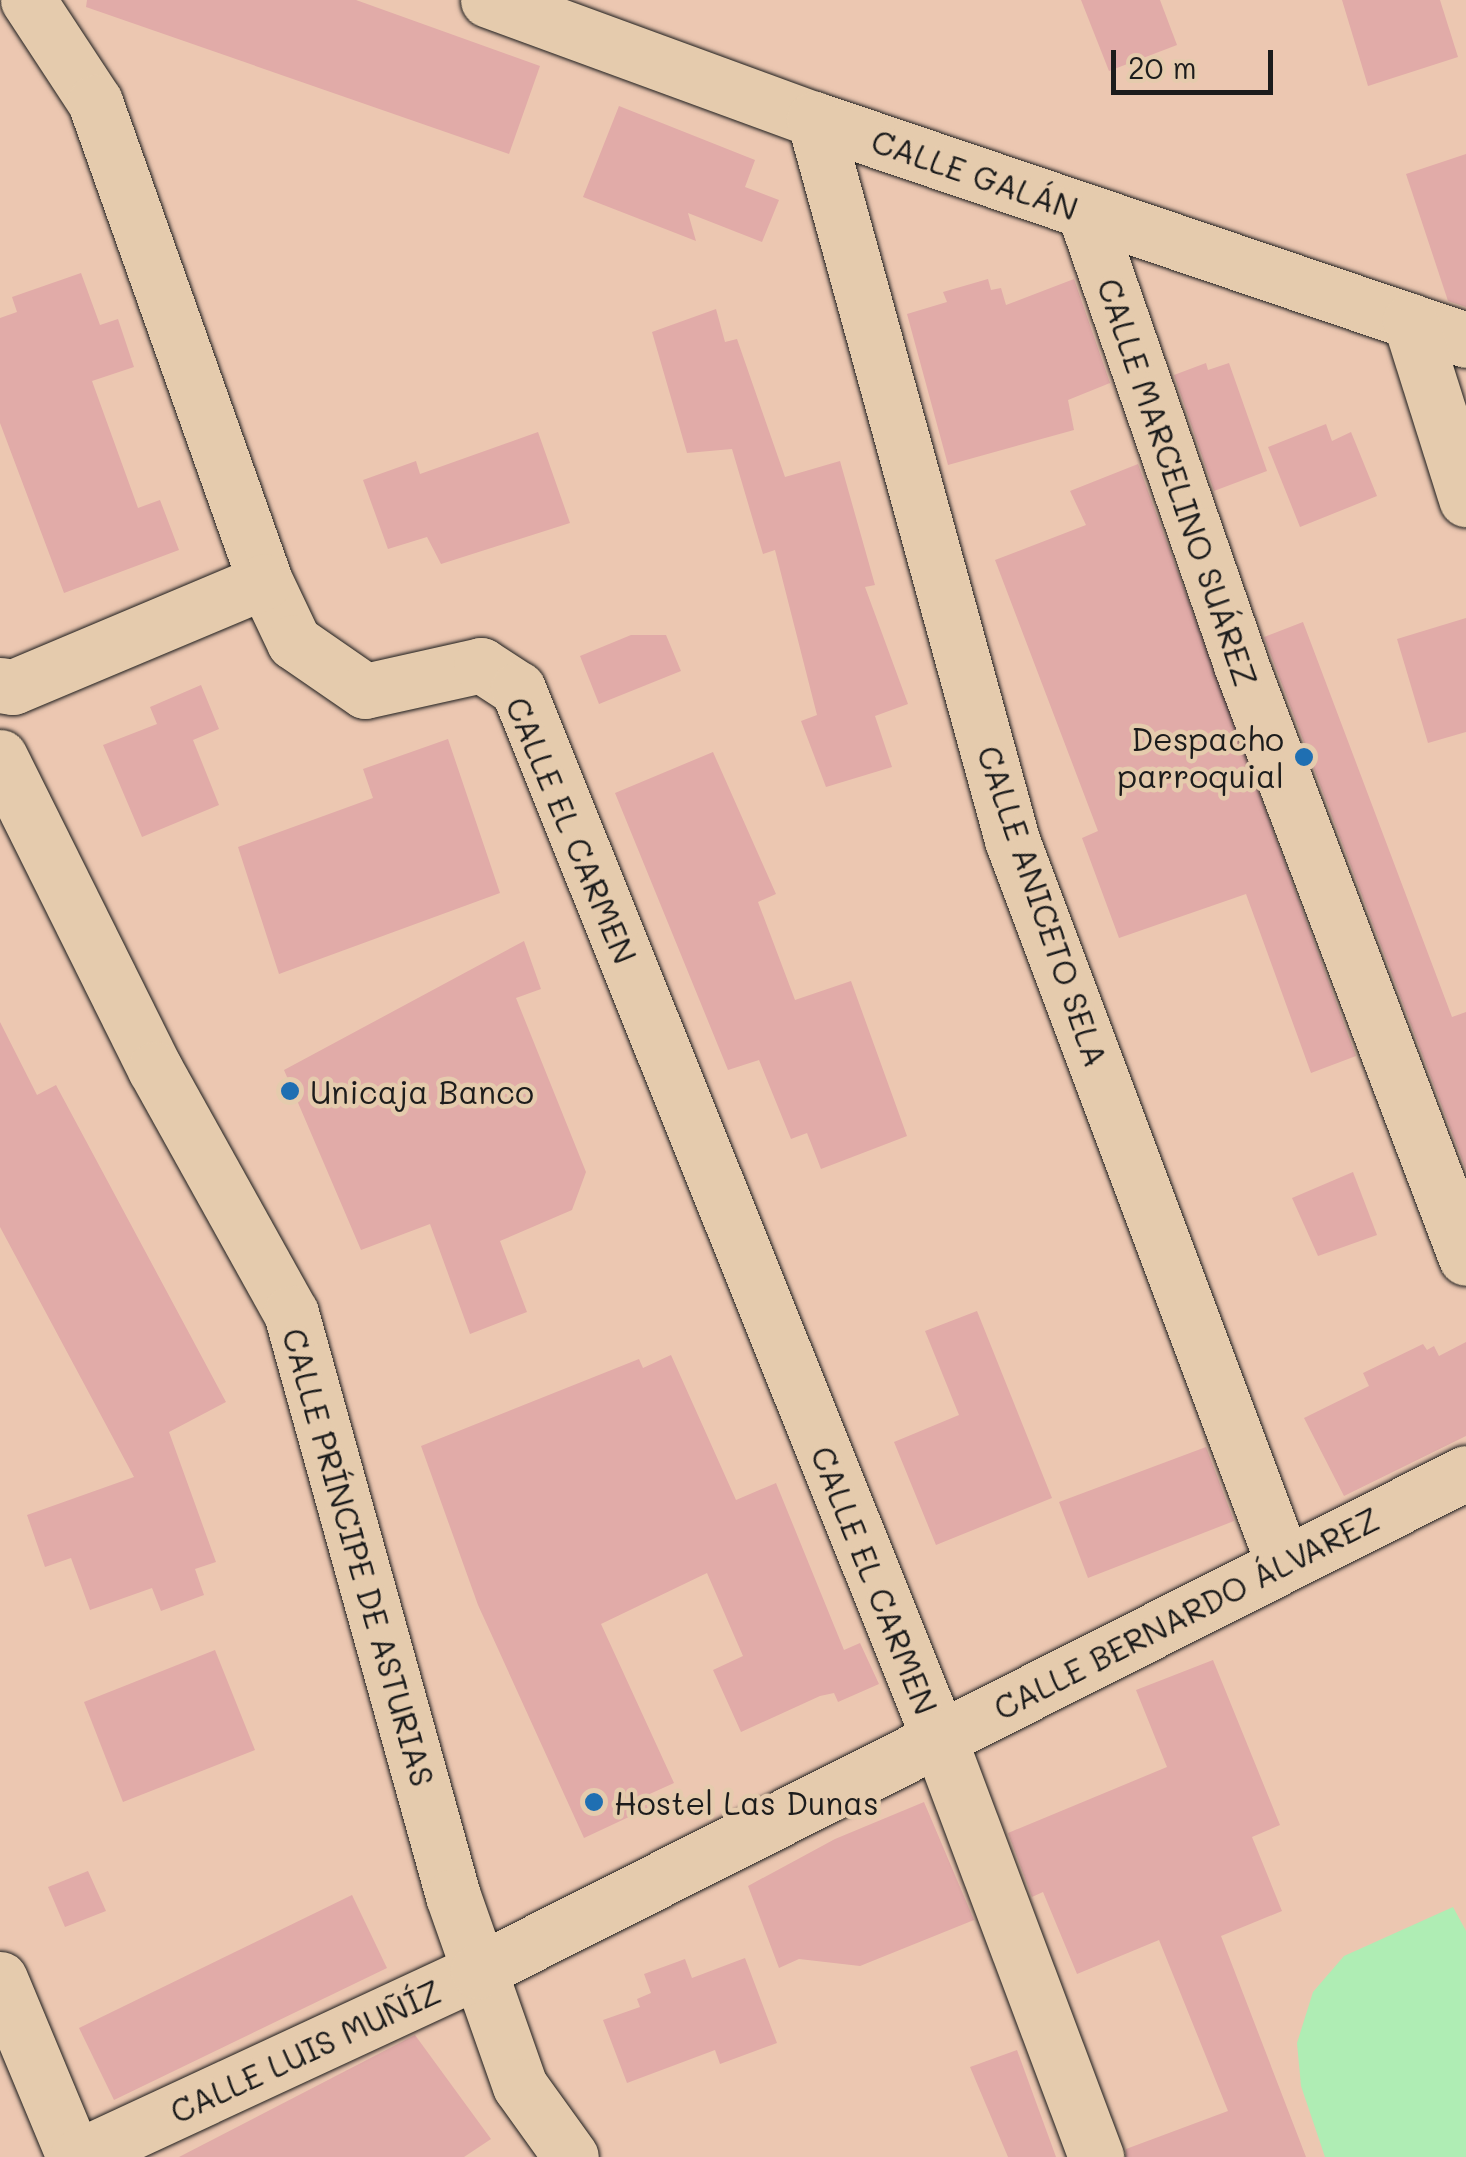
<!DOCTYPE html>
<html>
<head>
<meta charset="utf-8">
<style>
	body { margin:0 }
	#map { position:relative; width:1466px; height:2157px; overflow:hidden; background:#ecc7b1; font-family:Mali,sans-serif }
	div>[style] { position:absolute }
	.green>* { inset:0; background:#afedb4 }
	.building>* { inset:0; background:#e1aba8 }
	.roads { filter:drop-shadow(0 0 2px #1c1c1c) drop-shadow(0 0 2px #1c1c1c) }
	.minor>* { height:55px; margin:-27.5px; padding:0 27.5px; transform-origin:27.5px; border-radius:27.5px; background:#e5cbad }
	.dots>* { width:28px; height:28px; translate:-50% -50%; box-sizing:border-box; border:5px solid #e5cbad; border-radius:50% }
	span { translate:-50% -50%; white-space:nowrap; text-align:center; line-height:1.15; -webkit-text-stroke:9px #e5cbad; paint-order:stroke }
	.street-label { font-size:32px; color:#1c1c1c }
	.poi-label { font-size:32px; color:#1c1c1c }
	.right { translate:-100% -50%; text-align:right }
	.left { translate:0 -50%; text-align:left }
	.scale { position:absolute; left:1111px; top:50px; width:162px; height:45px; box-sizing:border-box; border:5px solid #1c1c1c; border-top:0; padding-left:12px; font-size:30px; line-height:35px; white-space:nowrap; color:#1c1c1c; -webkit-text-stroke:8px #e5cbad; paint-order:stroke }
</style>
</head>
<body>
<div id="map">
	<div class="green">
		<div style="clip-path:polygon(1453px 1907px,1466px 1931px,1466px 2157px,1325px 2157px,1301px 2086px,1297px 2043px,1313px 1992px,1344px 1956px)"></div>
	</div>
	<div class="building">
		<div style="clip-path:polygon(87px 0,356px 0,540px 66px,509px 154px,86px 7px)"></div>
		<div style="clip-path:polygon(1081px 0,1160px 0,1177px 45px,1109px 71px)"></div>
		<div style="clip-path:polygon(1342px 0,1440px 0,1458px 57px,1368px 86px)"></div>
		<div style="clip-path:polygon(619px 106px,755px 160px,745px 187px,779px 200px,762px 242px,688px 213px,696px 241px,583px 197px)"></div>
		<div style="clip-path:polygon(1466px 154px,1466px 307px,1448px 301px,1406px 174px)"></div>
		<div style="clip-path:polygon(81px 273px,100px 325px,118px 319px,134px 367px,92px 381px,138px 508px,160px 500px,179px 550px,64px 593px,0 423px,0 318px,17px 312px,12px 297px)"></div>
		<div style="clip-path:polygon(988px 279px,991px 290px,1001px 288px,1006px 305px,1074px 279px,1110px 383px,1068px 400px,1074px 430px,948px 465px,907px 314px,947px 302px,943px 292px)"></div>
		<div style="clip-path:polygon(716px 309px,725px 342px,737px 339px,785px 477px,840px 461px,875px 585px,865px 587px,908px 704px,875px 716px,892px 767px,826px 787px,801px 721px,817px 715px,775px 550px,763px 554px,732px 449px,687px 453px,652px 332px)"></div>
		<div style="clip-path:polygon(1206px 363px,1208px 370px,1229px 363px,1267px 471px,1214px 491px,1174px 375px)"></div>
		<div style="clip-path:polygon(1326px 424px,1332px 441px,1351px 432px,1377px 496px,1300px 527px,1268px 447px)"></div>
		<div style="clip-path:polygon(538px 432px,570px 523px,441px 564px,427px 537px,388px 549px,363px 480px,416px 461px,420px 474px)"></div>
		<div style="clip-path:polygon(1138px 464px,1356px 1056px,1311px 1073px,1246px 894px,1119px 938px,1082px 838px,1098px 831px,995px 560px,1086px 525px,1070px 491px)"></div>
		<div style="clip-path:polygon(1466px 618px,1466px 732px,1428px 743px,1397px 639px)"></div>
		<div style="clip-path:polygon(1303px 622px,1452px 1017px,1466px 1012px,1466px 1170px,1264px 637px)"></div>
		<div style="clip-path:polygon(631px 635px,666px 635px,681px 671px,599px 704px,580px 656px)"></div>
		<div style="clip-path:polygon(201px 685px,219px 729px,193px 740px,219px 805px,142px 837px,103px 745px,157px 724px,150px 707px)"></div>
		<div style="clip-path:polygon(448px 739px,500px 893px,279px 974px,238px 847px,373px 798px,363px 769px)"></div>
		<div style="clip-path:polygon(713px 752px,776px 894px,758px 902px,795px 1000px,851px 981px,907px 1136px,821px 1169px,807px 1133px,791px 1139px,759px 1060px,728px 1070px,615px 793px)"></div>
		<div style="clip-path:polygon(524px 941px,541px 989px,516px 998px,586px 1172px,572px 1210px,500px 1241px,527px 1312px,470px 1334px,430px 1224px,361px 1250px,284px 1070px)"></div>
		<div style="clip-path:polygon(0 1022px,37px 1095px,56px 1085px,226px 1402px,169px 1432px,216px 1562px,195px 1569px,204px 1595px,161px 1611px,152px 1588px,90px 1610px,71px 1558px,45px 1567px,27px 1515px,134px 1477px,0 1227px)"></div>
		<div style="clip-path:polygon(1353px 1172px,1377px 1235px,1318px 1256px,1292px 1198px)"></div>
		<div style="clip-path:polygon(977px 1311px,1052px 1498px,936px 1545px,894px 1442px,959px 1415px,925px 1331px)"></div>
		<div style="clip-path:polygon(1466px 1342px,1466px 1436px,1344px 1496px,1304px 1418px,1369px 1386px,1363px 1373px,1423px 1344px,1427px 1350px,1434px 1346px,1439px 1356px)"></div>
		<div style="clip-path:polygon(671px 1355px,736px 1500px,776px 1483px,844px 1650px,860px 1643px,879px 1684px,838px 1702px,834px 1693px,820px 1696px,741px 1732px,713px 1670px,743px 1656px,707px 1573px,601px 1624px,674px 1783px,643px 1797px,648px 1808px,584px 1838px,478px 1605px,421px 1446px,639px 1359px,643px 1368px)"></div>
		<div style="clip-path:polygon(1206px 1447px,1234px 1521px,1088px 1578px,1059px 1502px)"></div>
		<div style="clip-path:polygon(215px 1650px,255px 1750px,123px 1802px,84px 1702px)"></div>
		<div style="clip-path:polygon(1213px 1660px,1280px 1825px,1252px 1837px,1282px 1911px,1221px 1936px,1306px 2157px,1126px 2157px,1126px 2149px,1228px 2111px,1159px 1940px,1077px 1974px,1043px 1892px,1032px 1897px,1008px 1833px,1167px 1767px,1136px 1690px)"></div>
		<div style="clip-path:polygon(924px 1802px,974px 1920px,860px 1966px,799px 1959px,779px 1968px,748px 1886px,835px 1839px)"></div>
		<div style="clip-path:polygon(88px 1871px,106px 1911px,65px 1927px,48px 1887px)"></div>
		<div style="clip-path:polygon(352px 1895px,387px 1968px,114px 2100px,79px 2028px)"></div>
		<div style="clip-path:polygon(745px 1958px,777px 2043px,720px 2064px,715px 2050px,627px 2083px,603px 2020px,640px 2007px,637px 1999px,651px 1993px,644px 1974px,685px 1959px,692px 1978px)"></div>
		<div style="clip-path:polygon(415px 2035px,491px 2139px,464px 2157px,179px 2157px)"></div>
		<div style="clip-path:polygon(1017px 2050px,1056px 2157px,1008px 2157px,970px 2067px)"></div>
	</div>
	<div class="roads">
		<div class="minor">
			<div style="left:28px;top:0;width:122px;rotate:56.7deg"></div>
			<div style="left:95px;top:102px;width:508px;rotate:70.46deg"></div>
			<div style="left:265px;top:581px;width:68px;rotate:64.6deg"></div>
			<div style="left:294px;top:642px;width:86px;rotate:34.6deg"></div>
			<div style="left:365px;top:691px;width:119px;rotate:-12.6deg"></div>
			<div style="left:481px;top:665px;width:44px;rotate:33deg"></div>
			<div style="left:518px;top:689px;width:1128px;rotate:68.14deg"></div>
			<div style="left:938px;top:1736px;width:450px;rotate:69.4deg"></div>
			<div style="left:488px;top:0;width:347px;rotate:20.1deg"></div>
			<div style="left:814px;top:119px;width:688px;rotate:18.72deg"></div>
			<div style="left:814px;top:119px;width:748px;rotate:74.64deg"></div>
			<div style="left:1012px;top:840px;width:772px;rotate:69.45deg"></div>
			<div style="left:1084px;top:211px;width:480px;rotate:70.9deg"></div>
			<div style="left:1241px;top:665px;width:634px;rotate:69.22deg"></div>
			<div style="left:1410px;top:321px;width:187px;rotate:72.5deg"></div>
			<div style="left:0;top:685px;width:13px;rotate:9deg"></div>
			<div style="left:13px;top:687px;width:273px;rotate:-22.8deg"></div>
			<div style="left:0;top:757px;width:348px;rotate:63.6deg"></div>
			<div style="left:155px;top:1069px;width:279px;rotate:60.9deg"></div>
			<div style="left:291px;top:1313px;width:605px;rotate:74.47deg"></div>
			<div style="left:453px;top:1896px;width:201px;rotate:70.6deg"></div>
			<div style="left:520px;top:2086px;width:87px;rotate:54.3deg"></div>
			<div style="left:0;top:1979px;width:193px;rotate:67.4deg"></div>
			<div style="left:77px;top:2157px;width:442px;rotate:-24.9deg"></div>
			<div style="left:478px;top:1971px;width:1106px;rotate:-26.75deg"></div>
		</div>
	</div>
	<div class="dots">
		<div style="left:1304px;top:757px;background:#1f6fb2"></div>
		<div style="left:290px;top:1091px;background:#1f6fb2"></div>
		<div style="left:594px;top:1802px;background:#1f6fb2"></div>
	</div>
	<div class="street-label">
		<span style="left:975px;top:174px;rotate:19deg">CALLE GALÁN</span>
		<span style="left:1178px;top:482px;rotate:71deg">CALLE MARCELINO SUÁREZ</span>
		<span style="left:572px;top:830px;rotate:67deg">CALLE EL CARMEN</span>
		<span style="left:1043px;top:906px;rotate:71deg">CALLE ANICETO SELA</span>
		<span style="left:359px;top:1557px;rotate:74deg">CALLE PRÍNCIPE DE ASTURIAS</span>
		<span style="left:875px;top:1580px;rotate:68deg">CALLE EL CARMEN</span>
		<span style="left:1186px;top:1613px;rotate:-27deg">CALLE BERNARDO ÁLVAREZ</span>
		<span style="left:305px;top:2051px;rotate:-25deg">CALLE LUIS MUÑÍZ</span>
	</div>
	<div class="poi-label">
		<span class="right" style="left:1284px;top:757px">Despacho<br>parroquial</span>
		<span class="left" style="left:310px;top:1091px">Unicaja Banco</span>
		<span class="left" style="left:614px;top:1802px">Hostel Las Dunas</span>
	</div>
	<div class="scale">20 m</div>
</div>
</body>
</html>
